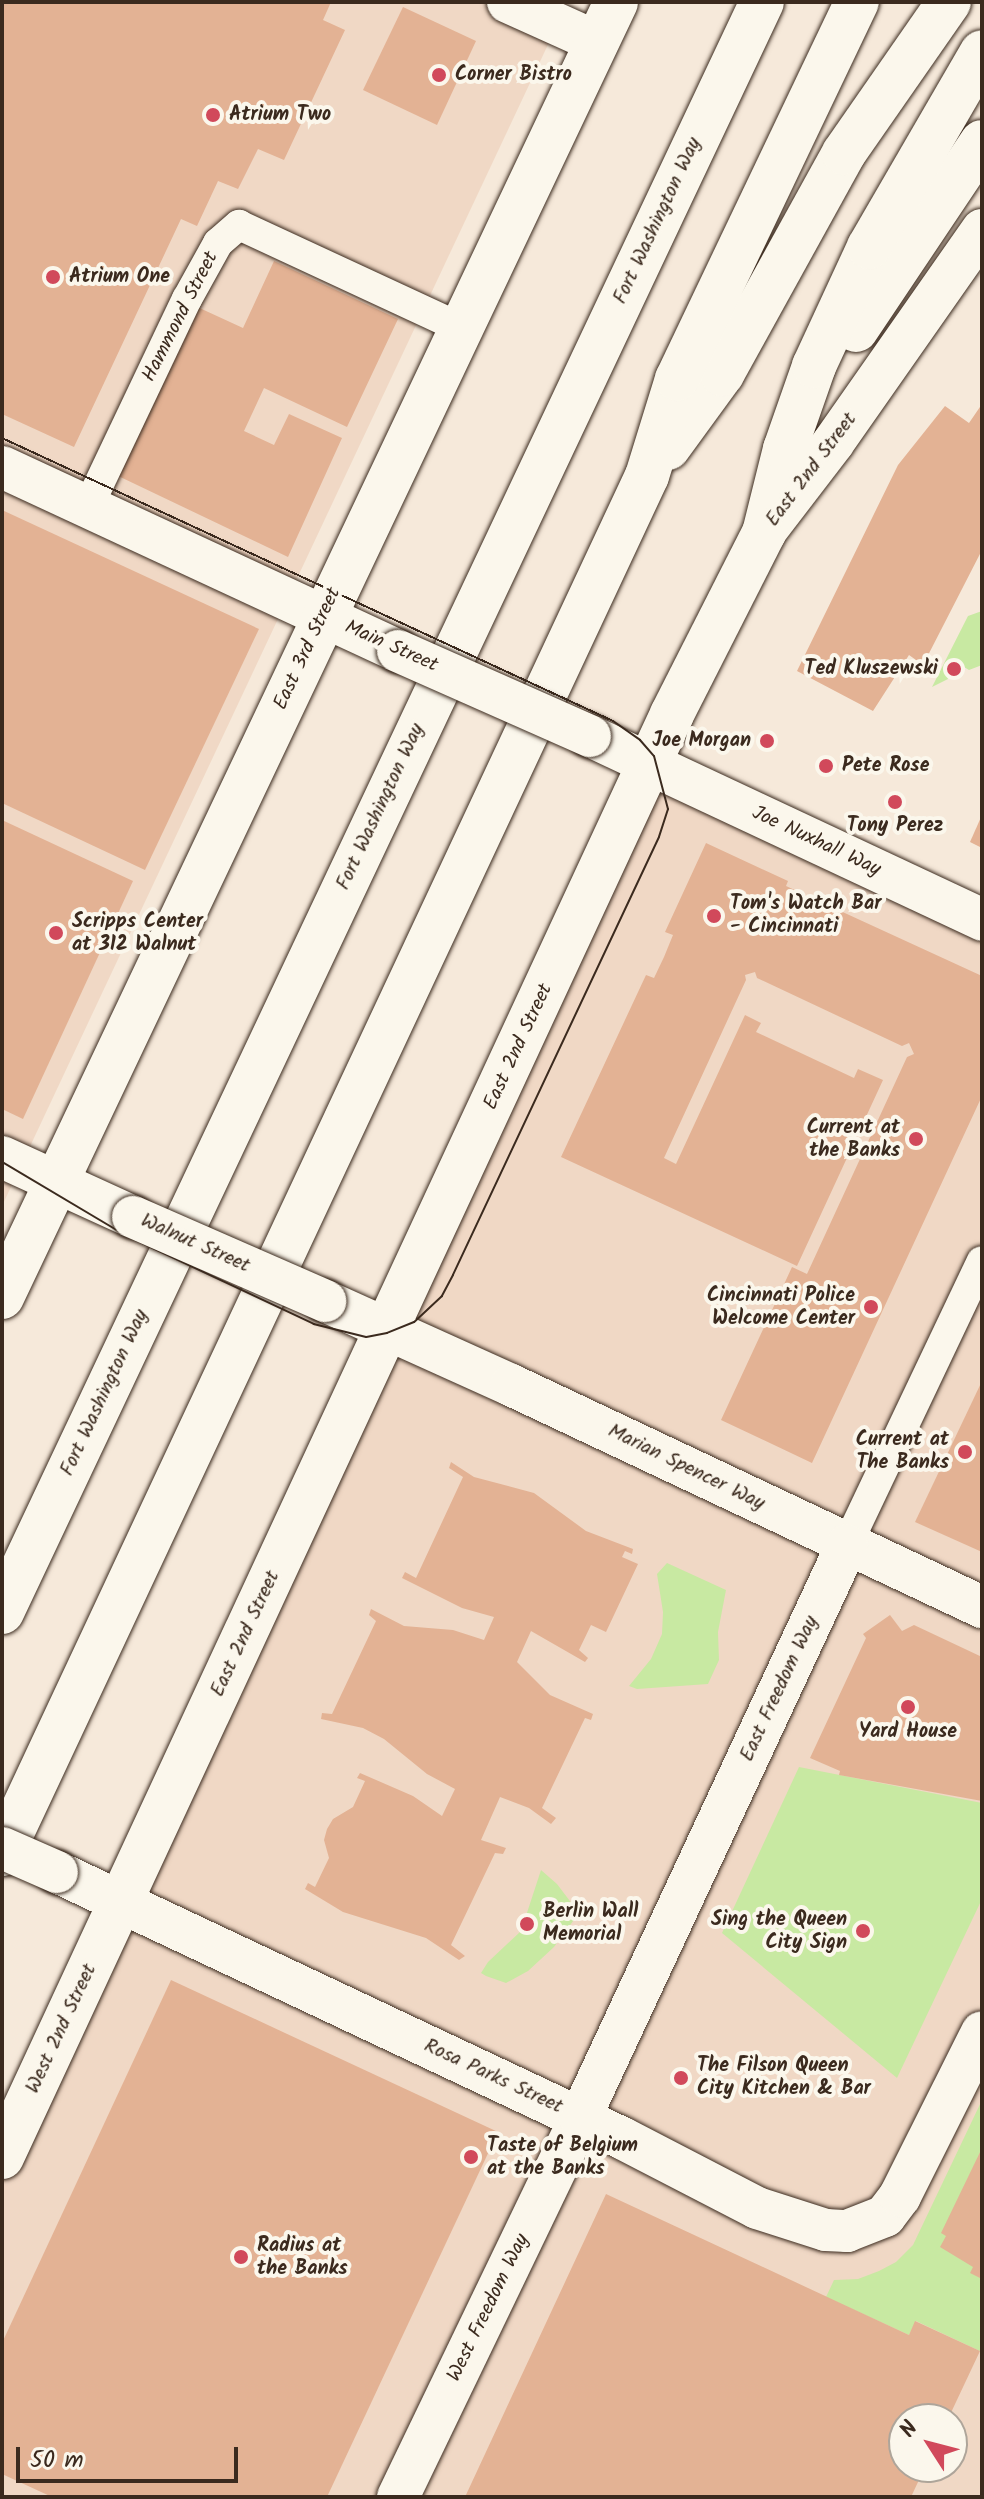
<!DOCTYPE html>
<html>
<head>
<meta charset="utf-8">
<style>
	body { margin:0 }
	#map { position:relative; width:984px; height:2499px; overflow:hidden; background:#f6e9da; font-family:Kalam,sans-serif }
	div>[style] { position:absolute }
	.built>* { inset:0; background:#f0d8c5 }
	.green>* { inset:0; background:#c8e9a2 }
	.building>* { inset:0; background:#e3b294 }
	.roads { filter:drop-shadow(0 0 2px #3b2a1e) drop-shadow(0 0 2px #3b2a1e) }
	.street>* { height:30px; margin:-15px; padding:0 15px; transform-origin:15px; border-radius:15px; background:#fbf7ec }
	.secondary>* { height:42px; margin:-21px; padding:0 21px; transform-origin:21px; border-radius:21px; background:#fbf7ec }
	.primary>* { height:44px; margin:-22px; padding:0 22px; transform-origin:22px; border-radius:22px; background:#fbf7ec }
	.highway>* { height:44px; margin:-22px; padding:0 22px; transform-origin:22px; border-radius:22px; background:#fbf7ec }
	.tram>* { height:2px; margin:-1px; padding:0 1px; transform-origin:1px; border-radius:1px; background:#3b2a1e }
	.bridges { filter:drop-shadow(0 0 2px #3b2a1e) drop-shadow(0 0 2px #3b2a1e) }
	.secondary-bridge>* { height:42px; margin:-21px; padding:0 21px; transform-origin:21px; border-radius:21px; background:#fbf7ec }
	.dots>* { width:22px; height:22px; translate:-50% -50%; box-sizing:border-box; border:4px solid #fbf7ec; border-radius:50% }
	span { translate:-50% -50%; white-space:nowrap; text-align:center; line-height:1.15; -webkit-text-stroke:8px #fbf7ec; paint-order:stroke }
	.poi-label { font-size:20px; color:#3b2a1e; font-weight:700 }
	.left { translate:0 -50%; text-align:left }
	.right { translate:-100% -50%; text-align:right }
	.street-label { font-size:20px; color:#3b2a1e }
	.frame { position:absolute; inset:0; border:4px solid #3b2a1e; pointer-events:none }
	.north { position:absolute; left:888px; top:2403px; width:80px; height:80px; box-sizing:border-box; background:#fbf7ec; border:2px solid #aea59a; border-radius:50%; rotate:306deg; font-size:22px; font-weight:700; line-height:32px; text-align:center; color:#3b2a1e }
	.north::after { content:''; display:block; margin:auto; width:28px; height:36px; background:#d1495b; clip-path:polygon(50% 0,100% 100%,50% 72%,0 100%) }
	.scale { position:absolute; left:16px; top:2447px; width:222px; height:36px; box-sizing:border-box; border:4px solid #3b2a1e; border-top:0; padding-left:10px; font-size:24px; line-height:28px; white-space:nowrap; color:#3b2a1e; -webkit-text-stroke:6px #fbf7ec; paint-order:stroke }
</style>
</head>
<body>
<div id="map">
	<div class="built">
		<div style="clip-path:polygon(2px 2px,568px 2px,2px 1206px)"></div>
		<div style="clip-path:polygon(evenodd,650px 764px,982px 920px,982px 2497px,2px 2497px,2px 2157px,650px 764px,904px 2419px,952px 2419px,952px 2467px,904px 2467px,904px 2419px)"></div>
	</div>
	<div class="green">
		<div style="clip-path:polygon(982px 611px,982px 665px,969px 670px,954px 661px,945px 669px,948px 679px,932px 687px,968px 616px)"></div>
		<div style="clip-path:polygon(667px 1563px,726px 1590px,718px 1632px,719px 1660px,708px 1684px,637px 1689px,629px 1686px,651px 1659px,662px 1634px,663px 1612px,657px 1574px)"></div>
		<div style="clip-path:polygon(799px 1767px,982px 1803px,982px 1899px,897px 2078px,722px 1933px)"></div>
		<div style="clip-path:polygon(541px 1870px,557px 1884px,579px 1913px,554px 1947px,528px 1971px,506px 1983px,486px 1976px,481px 1973px,488px 1962px,521px 1931px)"></div>
		<div style="clip-path:polygon(982px 2100px,982px 2352px,916px 2321px,909px 2335px,826px 2297px,834px 2280px,858px 2279px,879px 2271px,896px 2262px,913px 2245px)"></div>
	</div>
	<div class="building">
		<div style="clip-path:polygon(2px 2px,331px 2px,323px 20px,345px 30px,284px 160px,258px 149px,238px 189px,218px 181px,197px 226px,181px 219px,74px 447px,2px 414px)"></div>
		<div style="clip-path:polygon(403px 7px,476px 41px,437px 125px,363px 90px)"></div>
		<div style="clip-path:polygon(274px 261px,398px 319px,347px 427px,264px 388px,244px 431px,274px 445px,289px 414px,342px 438px,288px 557px,114px 474px,193px 305px,243px 328px)"></div>
		<div style="clip-path:polygon(982px 404px,982px 550px,923px 665px,909px 655px,873px 711px,797px 671px,898px 465px,945px 406px,969px 423px)"></div>
		<div style="clip-path:polygon(2px 510px,259px 629px,145px 870px,2px 803px)"></div>
		<div style="clip-path:polygon(982px 815px,982px 848px,970px 842px)"></div>
		<div style="clip-path:polygon(2px 820px,133px 881px,23px 1119px,2px 1109px)"></div>
		<div style="clip-path:polygon(706px 843px,788px 881px,786px 886px,982px 976px,982px 1096px,812px 1463px,721px 1420px,792px 1267px,807px 1274px,907px 1057px,914px 1054px,909px 1043px,902px 1046px,757px 978px,755px 972px,745px 975px,746px 980px,664px 1158px,676px 1164px,745px 1015px,761px 1023px,756px 1032px,854px 1078px,858px 1069px,883px 1080px,797px 1266px,561px 1157px,646px 975px,654px 978px,664px 957px,673px 935px,665px 932px)"></div>
		<div style="clip-path:polygon(982px 1381px,982px 1552px,915px 1522px)"></div>
		<div style="clip-path:polygon(451px 1462px,474px 1477px,534px 1493px,586px 1531px,633px 1549px,632px 1554px,625px 1551px,622px 1557px,638px 1564px,606px 1632px,591px 1625px,579px 1650px,588px 1658px,585px 1662px,531px 1631px,517px 1662px,550px 1695px,593px 1714px,591px 1720px,585px 1718px,542px 1808px,556px 1818px,551px 1824px,529px 1808px,500px 1797px,481px 1840px,506px 1848px,503px 1854px,495px 1853px,451px 1945px,465px 1956px,459px 1960px,426px 1938px,343px 1912px,305px 1889px,308px 1883px,315px 1887px,329px 1858px,324px 1840px,327px 1829px,333px 1819px,353px 1807px,365px 1781px,357px 1778px,360px 1773px,413px 1796px,442px 1816px,455px 1789px,427px 1774px,384px 1739px,363px 1728px,321px 1719px,322px 1713px,332px 1714px,376px 1621px,369px 1615px,371px 1609px,404px 1626px,453px 1630px,484px 1640px,494px 1617px,462px 1608px,402px 1578px,405px 1572px,416px 1578px,463px 1477px,449px 1468px)"></div>
		<div style="clip-path:polygon(890px 1615px,902px 1631px,914px 1625px,982px 1657px,982px 1801px,839px 1775px,840px 1771px,810px 1758px,866px 1638px,863px 1634px)"></div>
		<div style="clip-path:polygon(171px 1980px,498px 2132px,327px 2497px,52px 2497px,2px 2474px,2px 2343px)"></div>
		<div style="clip-path:polygon(982px 2148px,982px 2279px,970px 2273px,973px 2267px,940px 2247px,946px 2236px,941px 2233px)"></div>
		<div style="clip-path:polygon(606px 2194px,909px 2335px,915px 2321px,980px 2351px,948px 2419px,904px 2419px,904px 2467px,925px 2467px,911px 2497px,465px 2497px)"></div>
	</div>
	<div class="roads">
		<div class="street">
			<div style="left:89px;top:505px;width:228px;rotate:-64.6deg"></div>
			<div style="left:187px;top:299px;width:64px;rotate:-61deg"></div>
			<div style="left:218px;top:243px;width:28px;rotate:-41deg"></div>
			<div style="left:239px;top:225px;width:245px;rotate:24.9deg"></div>
			<div style="left:847px;top:1545px;width:314px;rotate:-64.6deg"></div>
		</div>
		<div class="secondary">
			<div style="left:508px;top:2px;width:98px;rotate:24.2deg"></div>
			<div style="left:2px;top:467px;width:437px;rotate:24.9deg"></div>
			<div style="left:764px;top:533px;width:113px;rotate:-52.5deg"></div>
			<div style="left:833px;top:443px;width:260px;rotate:-55deg"></div>
			<div style="left:590px;top:736px;width:433px;rotate:25.1deg"></div>
			<div style="left:2px;top:1157px;width:144px;rotate:24.6deg"></div>
			<div style="left:325px;top:1301px;width:204px;rotate:24.3deg"></div>
			<div style="left:511px;top:1385px;width:521px;rotate:25.24deg"></div>
			<div style="left:57px;top:1872px;width:624px;rotate:25.21deg"></div>
			<div style="left:622px;top:2138px;width:152px;rotate:27.4deg"></div>
			<div style="left:757px;top:2208px;width:72px;rotate:17.7deg"></div>
			<div style="left:826px;top:2230px;width:21px;rotate:3deg"></div>
			<div style="left:847px;top:2231px;width:41px;rotate:-21.5deg"></div>
			<div style="left:885px;top:2216px;width:25px;rotate:-53deg"></div>
			<div style="left:900px;top:2196px;width:183px;rotate:-63.4deg"></div>
			<div style="left:398px;top:2497px;width:420px;rotate:-64.3deg"></div>
			<div style="left:580px;top:2118px;width:632px;rotate:-65.02deg"></div>
		</div>
		<div class="primary">
			<div style="left:2px;top:1297px;width:1433px;rotate:-64.63deg"></div>
			<div style="left:2px;top:2157px;width:1591px;rotate:-65.09deg"></div>
			<div style="left:672px;top:714px;width:203px;rotate:-63.1deg"></div>
		</div>
		<div class="highway">
			<div style="left:856px;top:330px;width:226px;rotate:-56.2deg"></div>
			<div style="left:668px;top:448px;width:92px;rotate:-53.9deg"></div>
			<div style="left:722px;top:374px;width:252px;rotate:-61.1deg"></div>
			<div style="left:844px;top:153px;width:184px;rotate:-55.2deg"></div>
			<div style="left:764px;top:533px;width:87px;rotate:-76deg"></div>
			<div style="left:785px;top:449px;width:88px;rotate:-70.7deg"></div>
			<div style="left:814px;top:366px;width:131px;rotate:-65.2deg"></div>
			<div style="left:869px;top:247px;width:225px;rotate:-59.9deg"></div>
			<div style="left:2px;top:1612px;width:1780px;rotate:-64.73deg"></div>
			<div style="left:2px;top:1854px;width:1521px;rotate:-64.92deg"></div>
			<div style="left:647px;top:476px;width:102px;rotate:-72.8deg"></div>
			<div style="left:677px;top:379px;width:418px;rotate:-64.5deg"></div>
		</div>
	</div>
	<div class="tram">
		<div style="left:2px;top:438px;width:673px;rotate:24.85deg"></div>
		<div style="left:613px;top:721px;width:33px;rotate:35deg"></div>
		<div style="left:640px;top:740px;width:21px;rotate:49deg"></div>
		<div style="left:654px;top:756px;width:55px;rotate:75.2deg"></div>
		<div style="left:668px;top:809px;width:29px;rotate:108deg"></div>
		<div style="left:659px;top:837px;width:484px;rotate:115.2deg"></div>
		<div style="left:453px;top:1275px;width:24px;rotate:118deg"></div>
		<div style="left:442px;top:1296px;width:38px;rotate:137deg"></div>
		<div style="left:414px;top:1322px;width:29px;rotate:158deg"></div>
		<div style="left:387px;top:1333px;width:21px;rotate:169deg"></div>
		<div style="left:366px;top:1337px;width:54px;rotate:-166deg"></div>
		<div style="left:314px;top:1324px;width:209px;rotate:-154.8deg"></div>
		<div style="left:125px;top:1235px;width:143px;rotate:-149.3deg"></div>
	</div>
	<div class="bridges">
		<div class="secondary-bridge">
			<div style="left:398px;top:651px;width:210px;rotate:23.9deg"></div>
			<div style="left:133px;top:1217px;width:210px;rotate:23.6deg"></div>
			<div style="left:2px;top:1848px;width:60px;rotate:23.6deg"></div>
		</div>
	</div>
	<div class="dots">
		<div style="left:439px;top:75px;background:#d1495b"></div>
		<div style="left:213px;top:115px;background:#d1495b"></div>
		<div style="left:53px;top:277px;background:#d1495b"></div>
		<div style="left:954px;top:669px;background:#d1495b"></div>
		<div style="left:767px;top:741px;background:#d1495b"></div>
		<div style="left:826px;top:766px;background:#d1495b"></div>
		<div style="left:895px;top:802px;background:#d1495b"></div>
		<div style="left:714px;top:916px;background:#d1495b"></div>
		<div style="left:56px;top:933px;background:#d1495b"></div>
		<div style="left:916px;top:1139px;background:#d1495b"></div>
		<div style="left:871px;top:1307px;background:#d1495b"></div>
		<div style="left:965px;top:1452px;background:#d1495b"></div>
		<div style="left:908px;top:1707px;background:#d1495b"></div>
		<div style="left:527px;top:1924px;background:#d1495b"></div>
		<div style="left:863px;top:1931px;background:#d1495b"></div>
		<div style="left:681px;top:2078px;background:#d1495b"></div>
		<div style="left:471px;top:2157px;background:#d1495b"></div>
		<div style="left:241px;top:2257px;background:#d1495b"></div>
	</div>
	<div class="poi-label">
		<span class="left" style="left:455px;top:75px">Corner Bistro</span>
		<span class="left" style="left:229px;top:115px">Atrium Two</span>
		<span class="left" style="left:69px;top:277px">Atrium One</span>
		<span class="right" style="left:938px;top:669px">Ted Kluszewski</span>
		<span class="right" style="left:751px;top:741px">Joe Morgan</span>
		<span class="left" style="left:842px;top:766px">Pete Rose</span>
		<span style="left:895px;top:826px">Tony Perez</span>
		<span class="left" style="left:730px;top:916px">Tom's Watch Bar<br>- Cincinnati</span>
		<span class="left" style="left:72px;top:934px">Scripps Center<br>at 312 Walnut</span>
		<span class="right" style="left:900px;top:1140px">Current at<br>the Banks</span>
		<span class="right" style="left:855px;top:1308px">Cincinnati Police<br>Welcome Center</span>
		<span class="right" style="left:949px;top:1452px">Current at<br>The Banks</span>
		<span style="left:908px;top:1732px">Yard House</span>
		<span class="left" style="left:543px;top:1924px">Berlin Wall<br>Memorial</span>
		<span class="right" style="left:847px;top:1932px">Sing the Queen<br>City Sign</span>
		<span class="left" style="left:697px;top:2078px">The Filson Queen<br>City Kitchen &amp; Bar</span>
		<span class="left" style="left:487px;top:2158px">Taste of Belgium<br>at the Banks</span>
		<span class="left" style="left:257px;top:2258px">Radius at<br>the Banks</span>
	</div>
	<div class="street-label">
		<span style="left:658px;top:221px;rotate:-65deg">Fort Washington Way</span>
		<span style="left:181px;top:317px;rotate:-63deg">Hammond Street</span>
		<span style="left:812px;top:470px;rotate:-53deg">East 2nd Street</span>
		<span style="left:391px;top:647px;rotate:24deg">Main Street</span>
		<span style="left:308px;top:649px;rotate:-65deg">East 3rd Street</span>
		<span style="left:381px;top:807px;rotate:-65deg">Fort Washington Way</span>
		<span style="left:816px;top:842px;rotate:25deg">Joe Nuxhall Way</span>
		<span style="left:519px;top:1047px;rotate:-65deg">East 2nd Street</span>
		<span style="left:195px;top:1244px;rotate:24deg">Walnut Street</span>
		<span style="left:105px;top:1393px;rotate:-65deg">Fort Washington Way</span>
		<span style="left:686px;top:1468px;rotate:26deg">Marian Spencer Way</span>
		<span style="left:246px;top:1634px;rotate:-65deg">East 2nd Street</span>
		<span style="left:780px;top:1689px;rotate:-65deg">East Freedom Way</span>
		<span style="left:62px;top:2029px;rotate:-65deg">West 2nd Street</span>
		<span style="left:493px;top:2077px;rotate:25deg">Rosa Parks Street</span>
		<span style="left:489px;top:2308px;rotate:-64deg">West Freedom Way</span>
	</div>
	<div class="frame"></div>
	<div class="north">N</div>
	<div class="scale">50 m</div>
</div>
</body>
</html>
